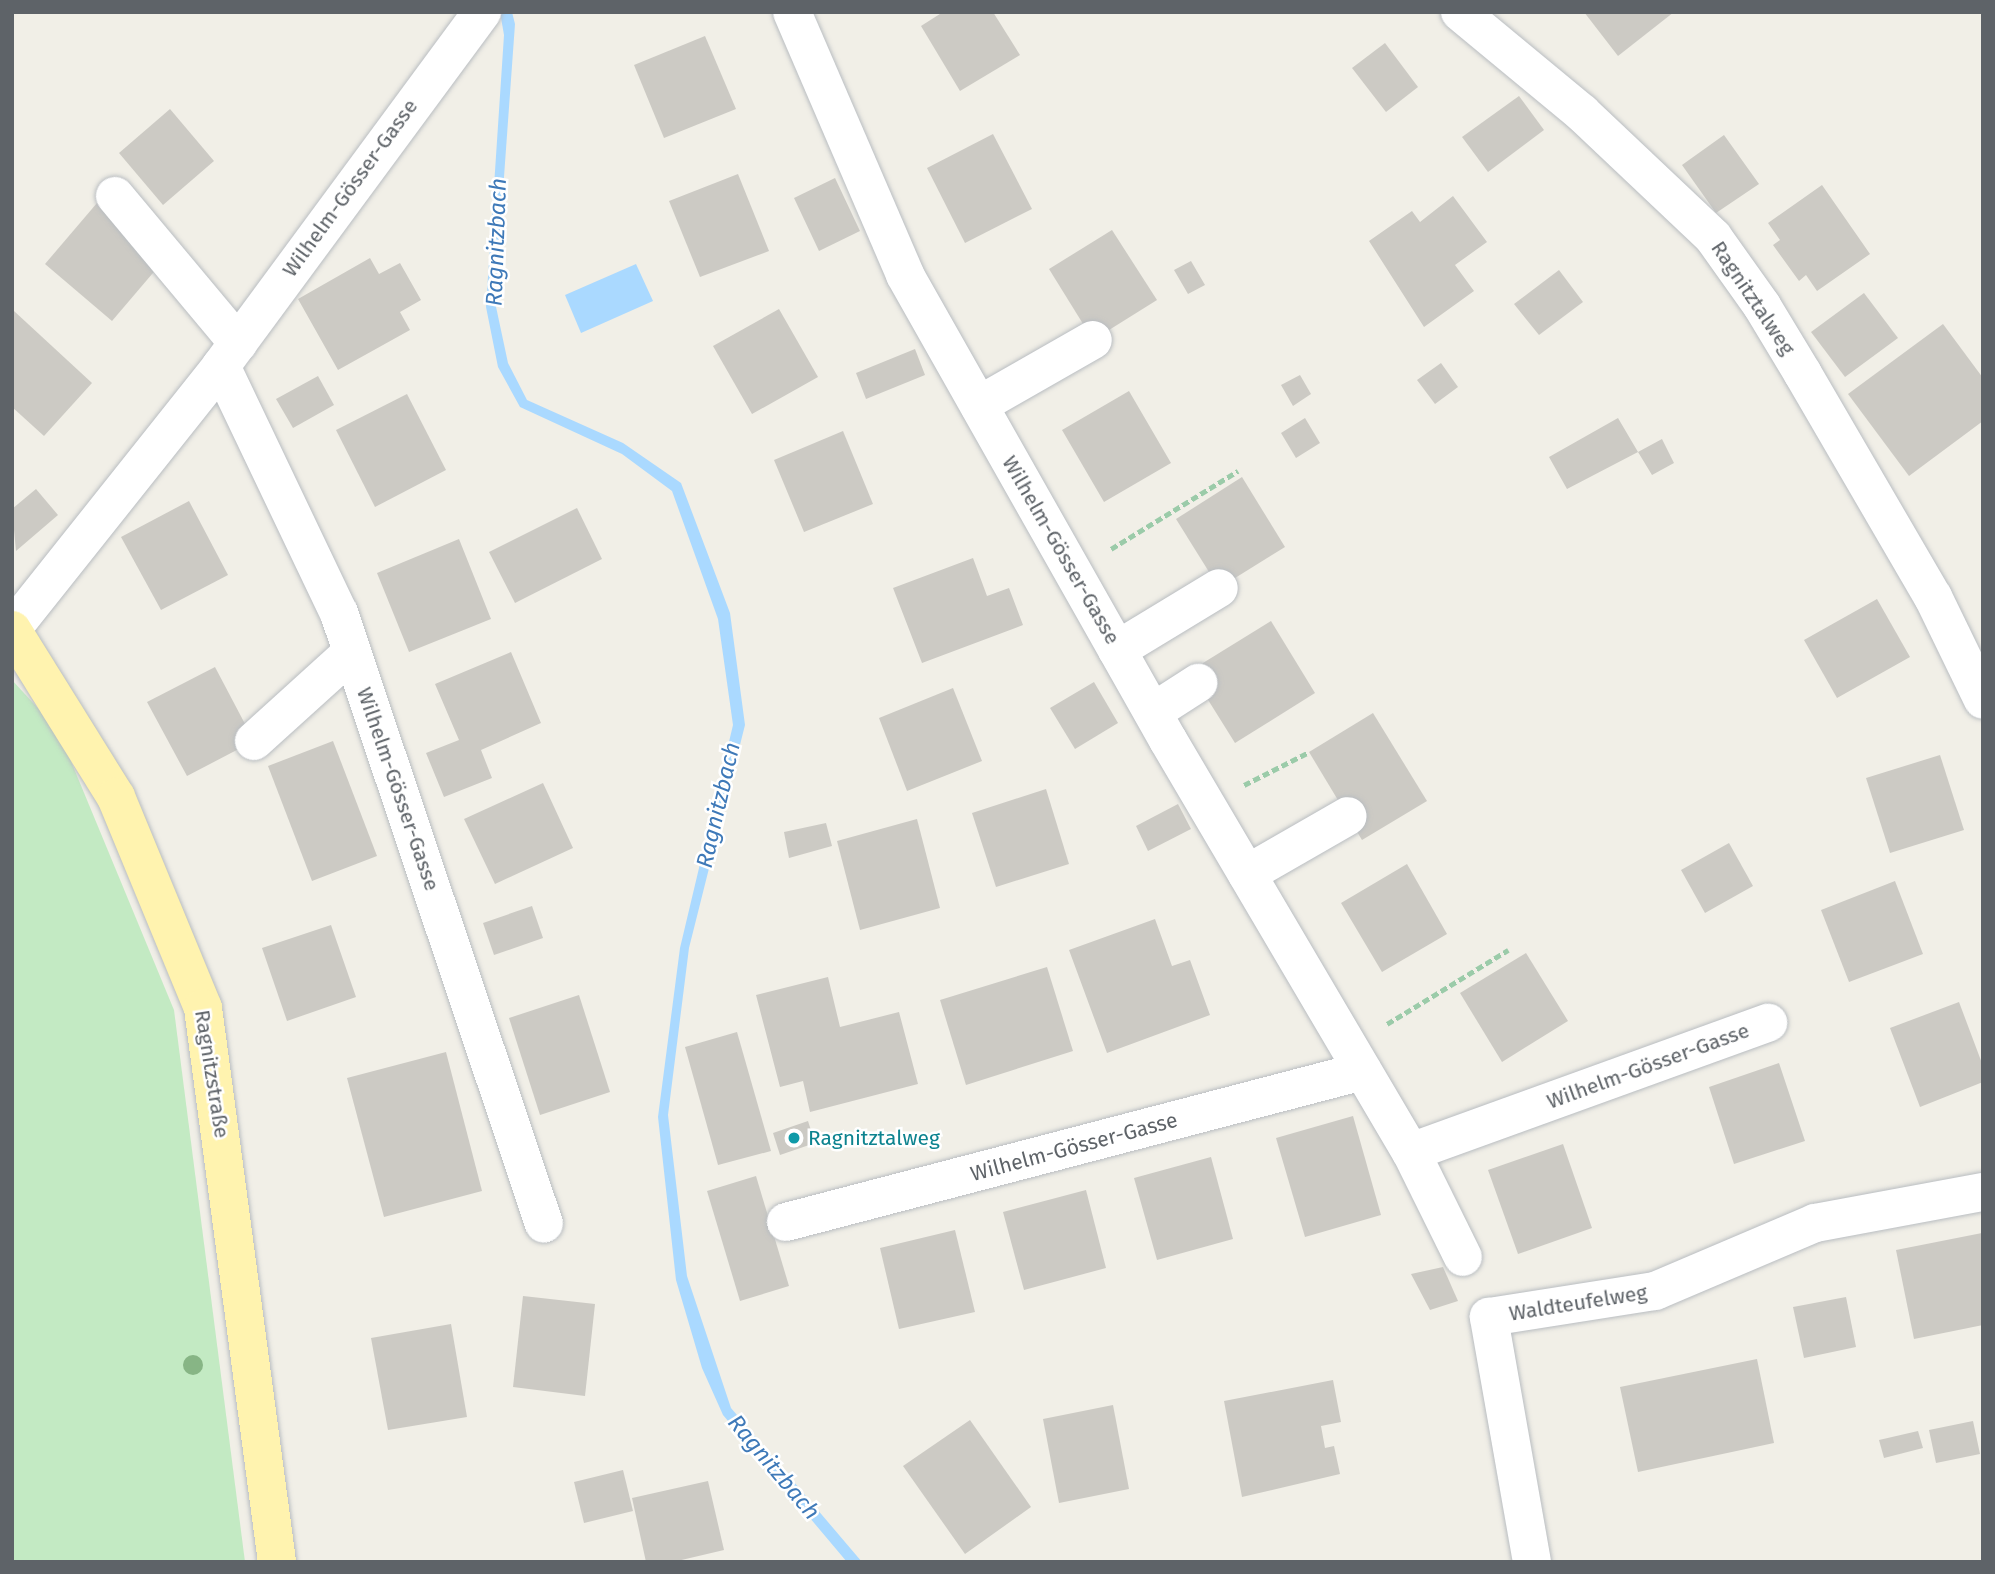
<!DOCTYPE html>
<html>
<head>
<meta charset="utf-8">
<style>
	body { margin:0 }
	#map { position:relative; width:1995px; height:1574px; overflow:hidden; background:#f1efe7; font-family:"Fira Sans",sans-serif }
	div>[style] { position:absolute }
	.green>* { inset:0; background:#c3eac3 }
	.water>* { inset:0; background:#aad9ff }
	.building>* { inset:0; background:#cccac4 }
	.path>* { height:4.5px; margin-top:-2.25px; transform-origin:0; background:repeating-linear-gradient(90deg,#9bcba9 0 7px,transparent 0 10.5px) }
	.roads { filter:drop-shadow(0 0 2px #b9bdc1) drop-shadow(0 0 2px #b9bdc1) }
	.minor>* { height:38px; margin:-19px; padding:0 19px; transform-origin:19px; border-radius:19px; background:#fff }
	.major>* { height:38px; margin:-19px; padding:0 19px; transform-origin:19px; border-radius:19px; background:#fff3af }
	.trees>* { width:20px; height:20px; margin:-10px; border-radius:50%; background:#87b585 }
	.dots>* { width:19px; height:19px; translate:-50% -50%; box-sizing:border-box; border:4px solid #fff; border-radius:50% }
	span { translate:-50% -50%; white-space:nowrap; text-align:center; line-height:1.15; -webkit-text-stroke:5px #fff; paint-order:stroke }
	.street-label { font-size:21px; color:#5e6368 }
	.culture-label { font-size:21px; color:#0d838f }
	.left { translate:0 -50%; text-align:left }
	.water-label { font-size:23px; color:#3e79b8; font-style:italic }
	.frame { position:absolute; inset:0; border:14px solid #5e6368; pointer-events:none }
</style>
</head>
<body>
<div id="map">
	<div class="green">
		<div style="clip-path:polygon(12px 680px,58px 730px,174px 1010px,245px 1562px,12px 1562px)"></div>
	</div>
	<div class="water">
		<div style="clip-path:polygon(500px 12px,512px 12px,515px 24px,495px 302px,508px 363px,527px 400px,623px 443px,681px 483px,730px 613px,745px 725px,689px 948px,668px 1115px,687px 1276px,731px 1408px,862px 1562px,847px 1562px,723px 1415px,702px 1368px,676px 1280px,658px 1117px,680px 948px,733px 725px,718px 619px,672px 491px,622px 454px,520px 407px,498px 367px,486px 307px,504px 35px)"></div>
		<div style="clip-path:polygon(636px 264px,653px 301px,581px 333px,565px 295px)"></div>
	</div>
	<div class="building">
		<div style="clip-path:polygon(943px 12px,993px 12px,1020px 55px,960px 91px,921px 26px)"></div>
		<div style="clip-path:polygon(1584px 12px,1674px 12px,1618px 56px)"></div>
		<div style="clip-path:polygon(705px 36px,736px 109px,664px 138px,634px 65px)"></div>
		<div style="clip-path:polygon(1385px 43px,1418px 87px,1386px 112px,1352px 68px)"></div>
		<div style="clip-path:polygon(1519px 96px,1544px 130px,1488px 172px,1462px 137px)"></div>
		<div style="clip-path:polygon(170px 109px,214px 161px,163px 205px,119px 153px)"></div>
		<div style="clip-path:polygon(993px 134px,1032px 209px,965px 243px,927px 168px)"></div>
		<div style="clip-path:polygon(1724px 135px,1759px 184px,1716px 213px,1682px 165px)"></div>
		<div style="clip-path:polygon(738px 174px,769px 251px,700px 277px,669px 201px)"></div>
		<div style="clip-path:polygon(835px 178px,860px 231px,819px 251px,794px 198px)"></div>
		<div style="clip-path:polygon(1822px 185px,1870px 254px,1817px 291px,1806px 275px,1799px 281px,1773px 245px,1780px 240px,1768px 223px)"></div>
		<div style="clip-path:polygon(1453px 196px,1487px 242px,1455px 265px,1474px 291px,1424px 327px,1369px 241px,1412px 211px,1420px 222px)"></div>
		<div style="clip-path:polygon(97px 203px,164px 260px,112px 321px,45px 264px)"></div>
		<div style="clip-path:polygon(1112px 230px,1157px 300px,1093px 340px,1049px 269px)"></div>
		<div style="clip-path:polygon(370px 258px,379px 274px,400px 263px,421px 300px,400px 312px,410px 330px,338px 370px,298px 299px)"></div>
		<div style="clip-path:polygon(1191px 261px,1205px 285px,1188px 294px,1174px 270px)"></div>
		<div style="clip-path:polygon(1559px 270px,1583px 302px,1539px 335px,1514px 304px)"></div>
		<div style="clip-path:polygon(1864px 293px,1898px 338px,1845px 377px,1811px 332px)"></div>
		<div style="clip-path:polygon(779px 309px,818px 377px,752px 414px,713px 346px)"></div>
		<div style="clip-path:polygon(14px 311px,92px 383px,44px 436px,12px 407px)"></div>
		<div style="clip-path:polygon(1943px 324px,1983px 378px,1983px 421px,1909px 476px,1848px 394px)"></div>
		<div style="clip-path:polygon(915px 349px,925px 375px,866px 399px,856px 373px)"></div>
		<div style="clip-path:polygon(1441px 363px,1458px 387px,1435px 404px,1417px 380px)"></div>
		<div style="clip-path:polygon(1300px 375px,1311px 394px,1293px 406px,1281px 385px)"></div>
		<div style="clip-path:polygon(318px 376px,334px 405px,293px 428px,276px 399px)"></div>
		<div style="clip-path:polygon(1129px 391px,1171px 463px,1104px 502px,1062px 430px)"></div>
		<div style="clip-path:polygon(407px 394px,446px 470px,375px 507px,336px 430px)"></div>
		<div style="clip-path:polygon(1305px 418px,1320px 443px,1296px 458px,1281px 433px)"></div>
		<div style="clip-path:polygon(1618px 418px,1638px 452px,1662px 439px,1674px 463px,1652px 475px,1638px 452px,1567px 489px,1549px 457px)"></div>
		<div style="clip-path:polygon(843px 431px,873px 504px,804px 532px,774px 460px)"></div>
		<div style="clip-path:polygon(1242px 477px,1285px 547px,1219px 588px,1176px 519px)"></div>
		<div style="clip-path:polygon(36px 489px,58px 515px,16px 551px,12px 509px)"></div>
		<div style="clip-path:polygon(189px 501px,228px 575px,161px 610px,121px 537px)"></div>
		<div style="clip-path:polygon(577px 508px,602px 559px,515px 603px,489px 552px)"></div>
		<div style="clip-path:polygon(459px 539px,491px 619px,409px 652px,377px 573px)"></div>
		<div style="clip-path:polygon(973px 558px,987px 596px,1009px 588px,1023px 625px,922px 663px,893px 588px)"></div>
		<div style="clip-path:polygon(1877px 599px,1910px 657px,1837px 698px,1804px 640px)"></div>
		<div style="clip-path:polygon(1271px 621px,1315px 693px,1235px 743px,1190px 671px)"></div>
		<div style="clip-path:polygon(511px 652px,541px 723px,481px 750px,492px 778px,444px 797px,426px 753px,459px 740px,435px 684px)"></div>
		<div style="clip-path:polygon(215px 667px,254px 741px,187px 776px,147px 702px)"></div>
		<div style="clip-path:polygon(1094px 682px,1118px 723px,1075px 749px,1050px 708px)"></div>
		<div style="clip-path:polygon(953px 688px,982px 761px,907px 791px,879px 718px)"></div>
		<div style="clip-path:polygon(1373px 713px,1427px 801px,1362px 840px,1309px 752px)"></div>
		<div style="clip-path:polygon(333px 741px,377px 856px,312px 881px,268px 766px)"></div>
		<div style="clip-path:polygon(1940px 755px,1964px 830px,1890px 853px,1866px 778px)"></div>
		<div style="clip-path:polygon(543px 783px,573px 848px,495px 884px,464px 819px)"></div>
		<div style="clip-path:polygon(1046px 789px,1069px 864px,996px 887px,972px 813px)"></div>
		<div style="clip-path:polygon(1178px 804px,1191px 829px,1148px 851px,1136px 826px)"></div>
		<div style="clip-path:polygon(917px 819px,940px 908px,860px 930px,837px 841px)"></div>
		<div style="clip-path:polygon(826px 823px,832px 846px,789px 858px,784px 832px)"></div>
		<div style="clip-path:polygon(1729px 843px,1753px 886px,1705px 913px,1681px 870px)"></div>
		<div style="clip-path:polygon(1407px 864px,1447px 934px,1382px 972px,1341px 903px)"></div>
		<div style="clip-path:polygon(1895px 881px,1923px 954px,1849px 982px,1821px 910px)"></div>
		<div style="clip-path:polygon(532px 906px,543px 938px,494px 955px,483px 923px)"></div>
		<div style="clip-path:polygon(1155px 919px,1172px 966px,1190px 960px,1210px 1015px,1107px 1053px,1069px 950px)"></div>
		<div style="clip-path:polygon(331px 925px,356px 997px,287px 1021px,262px 948px)"></div>
		<div style="clip-path:polygon(1526px 953px,1568px 1021px,1502px 1062px,1460px 993px)"></div>
		<div style="clip-path:polygon(1047px 967px,1073px 1051px,966px 1085px,940px 1000px)"></div>
		<div style="clip-path:polygon(828px 977px,840px 1027px,899px 1012px,918px 1084px,810px 1112px,803px 1081px,780px 1087px,756px 995px)"></div>
		<div style="clip-path:polygon(579px 995px,610px 1092px,540px 1115px,509px 1018px)"></div>
		<div style="clip-path:polygon(1959px 1002px,1983px 1066px,1983px 1082px,1920px 1107px,1890px 1028px)"></div>
		<div style="clip-path:polygon(737px 1032px,771px 1151px,718px 1165px,685px 1047px)"></div>
		<div style="clip-path:polygon(446px 1052px,482px 1191px,384px 1217px,347px 1078px)"></div>
		<div style="clip-path:polygon(1779px 1063px,1805px 1141px,1734px 1164px,1709px 1087px)"></div>
		<div style="clip-path:polygon(1353px 1116px,1381px 1215px,1305px 1237px,1276px 1138px)"></div>
		<div style="clip-path:polygon(808px 1121px,815px 1143px,780px 1155px,773px 1133px)"></div>
		<div style="clip-path:polygon(1563px 1144px,1592px 1228px,1518px 1254px,1488px 1170px)"></div>
		<div style="clip-path:polygon(1211px 1157px,1233px 1239px,1157px 1260px,1134px 1178px)"></div>
		<div style="clip-path:polygon(756px 1176px,789px 1286px,740px 1301px,707px 1191px)"></div>
		<div style="clip-path:polygon(1086px 1190px,1106px 1268px,1024px 1290px,1003px 1212px)"></div>
		<div style="clip-path:polygon(955px 1230px,975px 1312px,899px 1329px,880px 1248px)"></div>
		<div style="clip-path:polygon(1982px 1233px,1983px 1325px,1914px 1339px,1896px 1250px)"></div>
		<div style="clip-path:polygon(1443px 1267px,1458px 1301px,1430px 1310px,1411px 1274px)"></div>
		<div style="clip-path:polygon(523px 1296px,595px 1304px,585px 1396px,513px 1387px)"></div>
		<div style="clip-path:polygon(1846px 1297px,1856px 1347px,1804px 1358px,1793px 1307px)"></div>
		<div style="clip-path:polygon(451px 1324px,467px 1417px,388px 1430px,371px 1338px)"></div>
		<div style="clip-path:polygon(1757px 1359px,1774px 1443px,1638px 1472px,1620px 1387px)"></div>
		<div style="clip-path:polygon(1333px 1380px,1341px 1422px,1321px 1426px,1325px 1448px,1334px 1446px,1340px 1474px,1242px 1497px,1224px 1401px)"></div>
		<div style="clip-path:polygon(1113px 1405px,1129px 1489px,1059px 1503px,1043px 1419px)"></div>
		<div style="clip-path:polygon(970px 1420px,1031px 1507px,965px 1554px,903px 1466px)"></div>
		<div style="clip-path:polygon(1973px 1421px,1980px 1454px,1936px 1463px,1929px 1430px)"></div>
		<div style="clip-path:polygon(1918px 1431px,1923px 1448px,1884px 1458px,1879px 1440px)"></div>
		<div style="clip-path:polygon(623px 1470px,633px 1511px,584px 1523px,574px 1482px)"></div>
		<div style="clip-path:polygon(708px 1481px,724px 1550px,673px 1562px,646px 1562px,632px 1498px)"></div>
	</div>
	<div class="path">
		<div style="left:1111px;top:549px;width:149px;rotate:-31.6deg"></div>
		<div style="left:1244px;top:785px;width:73px;rotate:-26.9deg"></div>
		<div style="left:1387px;top:1024px;width:142px;rotate:-31.4deg"></div>
	</div>
	<div class="roads">
		<div class="minor">
			<div style="left:792px;top:12px;width:286px;rotate:66.7deg"></div>
			<div style="left:905px;top:275px;width:534px;rotate:60.51deg"></div>
			<div style="left:1168px;top:740px;width:478px;rotate:59.5deg"></div>
			<div style="left:1411px;top:1152px;width:117px;rotate:63.7deg"></div>
			<div style="left:1460px;top:12px;width:158px;rotate:39.6deg"></div>
			<div style="left:1582px;top:113px;width:180px;rotate:43.4deg"></div>
			<div style="left:1713px;top:237px;width:85px;rotate:54.6deg"></div>
			<div style="left:1762px;top:306px;width:79px;rotate:58.9deg"></div>
			<div style="left:1803px;top:374px;width:258px;rotate:59.8deg"></div>
			<div style="left:1933px;top:597px;width:114px;rotate:64.1deg"></div>
			<div style="left:115px;top:196px;width:192px;rotate:50.1deg"></div>
			<div style="left:221px;top:366px;width:274px;rotate:64.5deg"></div>
			<div style="left:339px;top:613px;width:644px;rotate:71.45deg"></div>
			<div style="left:979px;top:405px;width:131px;rotate:-29.7deg"></div>
			<div style="left:12px;top:629px;width:336px;rotate:-51.5deg"></div>
			<div style="left:221px;top:366px;width:440px;rotate:-53.6deg"></div>
			<div style="left:1117px;top:650px;width:119px;rotate:-31.3deg"></div>
			<div style="left:1153px;top:712px;width:54px;rotate:-32.8deg"></div>
			<div style="left:254px;top:741px;width:132px;rotate:-42.2deg"></div>
			<div style="left:1247px;top:874px;width:116px;rotate:-29.9deg"></div>
			<div style="left:1411px;top:1152px;width:380px;rotate:-19.9deg"></div>
			<div style="left:786px;top:1222px;width:596px;rotate:-14.67deg"></div>
			<div style="left:1532px;top:1562px;width:249px;rotate:-100deg"></div>
			<div style="left:1489px;top:1317px;width:168px;rotate:-8.9deg"></div>
			<div style="left:1655px;top:1291px;width:174px;rotate:-23deg"></div>
			<div style="left:1815px;top:1223px;width:171px;rotate:-10.5deg"></div>
		</div>
		<div class="major">
			<div style="left:12px;top:630px;width:197px;rotate:58.1deg"></div>
			<div style="left:116px;top:797px;width:228px;rotate:67.6deg"></div>
			<div style="left:203px;top:1008px;width:559px;rotate:82.39deg"></div>
		</div>
	</div>
	<div class="trees">
		<div style="left:193px;top:1365px"></div>
	</div>
	<div class="dots">
		<div style="left:794px;top:1138px;background:#0f9aa8"></div>
	</div>
	<div class="street-label">
		<span style="left:350px;top:188px;rotate:-54deg">Wilhelm-Gösser-Gasse</span>
		<span style="left:1753px;top:298px;rotate:56deg">Ragnitztalweg</span>
		<span style="left:1061px;top:550px;rotate:60deg">Wilhelm-Gösser-Gasse</span>
		<span style="left:398px;top:789px;rotate:71deg">Wilhelm-Gösser-Gasse</span>
		<span style="left:1648px;top:1066px;rotate:-20deg">Wilhelm-Gösser-Gasse</span>
		<span style="left:212px;top:1074px;rotate:81deg">Ragnitzstraße</span>
		<span style="left:1074px;top:1147px;rotate:-15deg">Wilhelm-Gösser-Gasse</span>
		<span style="left:1578px;top:1303px;rotate:-9deg">Waldteufelweg</span>
	</div>
	<div class="culture-label">
		<span class="left" style="left:808px;top:1138px">Ragnitztalweg</span>
	</div>
	<div class="water-label">
		<span style="left:496px;top:242px;rotate:-88deg">Ragnitzbach</span>
		<span style="left:718px;top:805px;rotate:-77deg">Ragnitzbach</span>
		<span style="left:774px;top:1467px;rotate:50deg">Ragnitzbach</span>
	</div>
	<div class="frame"></div>
</div>
</body>
</html>
